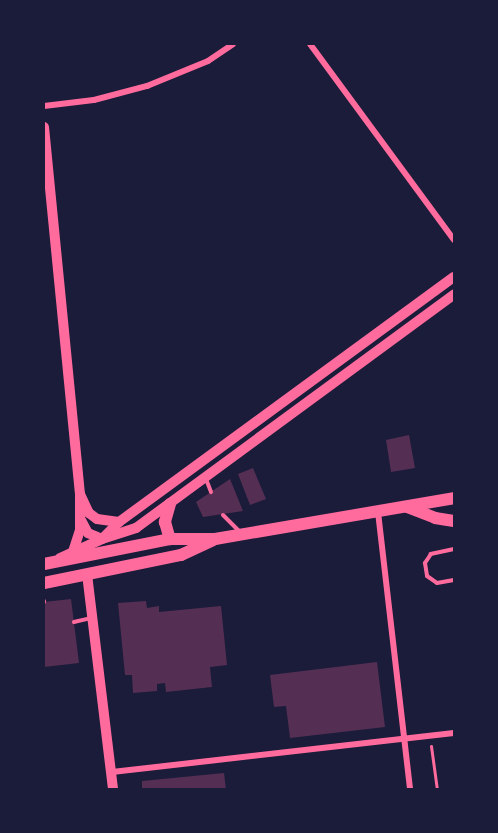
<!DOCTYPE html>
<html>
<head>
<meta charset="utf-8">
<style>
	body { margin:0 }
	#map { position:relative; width:498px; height:833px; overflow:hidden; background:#1b1b3a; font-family:"IBM Plex Sans",sans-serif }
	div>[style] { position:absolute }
	.building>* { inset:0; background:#542f53 }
	.path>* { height:3px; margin:-1.5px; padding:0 1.5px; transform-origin:1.5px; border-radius:1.5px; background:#ff6b9d }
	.service>* { height:4px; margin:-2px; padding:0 2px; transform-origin:2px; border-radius:2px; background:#ff6b9d }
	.minor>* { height:6px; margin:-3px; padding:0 3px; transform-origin:3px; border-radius:3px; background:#ff6b9d }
	.tertiary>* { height:10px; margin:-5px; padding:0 5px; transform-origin:5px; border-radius:5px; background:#ff6b9d }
	.secondary>* { height:10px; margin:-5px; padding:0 5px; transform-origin:5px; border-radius:5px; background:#ff6b9d }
	.primary>* { height:12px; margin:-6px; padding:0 6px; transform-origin:6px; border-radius:6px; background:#ff6b9d }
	span { translate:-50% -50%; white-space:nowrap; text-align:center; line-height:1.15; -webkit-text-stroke:6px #1b1b3a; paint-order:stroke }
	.frame { position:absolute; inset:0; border:45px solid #1b1b3a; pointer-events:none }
</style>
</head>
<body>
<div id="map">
	<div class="building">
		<div style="clip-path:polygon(409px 435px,415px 468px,391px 472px,386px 440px)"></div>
		<div style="clip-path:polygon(253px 468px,266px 499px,250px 505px,238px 474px)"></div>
		<div style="clip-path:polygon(230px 479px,243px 511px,203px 517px,196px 502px)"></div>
		<div style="clip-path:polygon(71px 599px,79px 663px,44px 667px,44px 602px)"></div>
		<div style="clip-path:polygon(146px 601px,147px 608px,159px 606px,159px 612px,221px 606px,227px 665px,210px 667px,212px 687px,166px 692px,165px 683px,157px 684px,157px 691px,133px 693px,132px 675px,125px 675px,118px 603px)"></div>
		<div style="clip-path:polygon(377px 662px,385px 727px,290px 738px,286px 706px,274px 707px,270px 675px)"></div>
		<div style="clip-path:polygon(224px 773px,226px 790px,142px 790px,142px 781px)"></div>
	</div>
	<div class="path">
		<div style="left:431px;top:746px;width:44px;rotate:82.2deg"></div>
	</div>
	<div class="service">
		<div style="left:206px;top:479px;width:14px;rotate:69deg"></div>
		<div style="left:223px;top:515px;width:24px;rotate:45deg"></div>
		<div style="left:454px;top:549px;width:24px;rotate:168deg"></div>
		<div style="left:431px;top:554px;width:11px;rotate:124deg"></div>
		<div style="left:425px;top:563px;width:13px;rotate:81deg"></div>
		<div style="left:427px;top:576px;width:12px;rotate:35deg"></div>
		<div style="left:437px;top:583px;width:17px;rotate:-10deg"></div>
		<div style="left:44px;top:601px;width:1px;rotate:90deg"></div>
		<div style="left:74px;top:622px;width:17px;rotate:-13deg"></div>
	</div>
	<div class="minor">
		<div style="left:310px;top:44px;width:243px;rotate:53.7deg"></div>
		<div style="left:44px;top:106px;width:50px;rotate:-6.8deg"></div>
		<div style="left:94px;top:100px;width:55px;rotate:-14.8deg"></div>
		<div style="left:147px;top:86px;width:66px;rotate:-22.3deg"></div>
		<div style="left:208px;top:61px;width:30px;rotate:-34deg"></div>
		<div style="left:378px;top:512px;width:280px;rotate:83.4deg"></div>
		<div style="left:112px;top:772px;width:344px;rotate:-6.5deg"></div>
	</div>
	<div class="tertiary">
		<div style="left:44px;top:127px;width:369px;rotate:84.4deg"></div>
		<div style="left:80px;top:494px;width:36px;rotate:90deg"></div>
		<div style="left:80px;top:530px;width:22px;rotate:108deg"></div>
		<div style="left:87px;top:574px;width:218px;rotate:83.1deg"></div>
	</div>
	<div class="secondary">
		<div style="left:80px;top:494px;width:21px;rotate:65deg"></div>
		<div style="left:89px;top:513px;width:10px;rotate:37deg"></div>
		<div style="left:97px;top:519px;width:22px;rotate:8deg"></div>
		<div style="left:81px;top:520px;width:15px;rotate:62deg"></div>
		<div style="left:88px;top:533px;width:15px;rotate:23deg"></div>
		<div style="left:102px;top:539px;width:36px;rotate:-18deg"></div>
		<div style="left:136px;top:528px;width:395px;rotate:-36.3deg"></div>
		<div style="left:60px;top:558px;width:46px;rotate:-24.3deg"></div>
		<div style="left:102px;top:539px;width:24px;rotate:-45deg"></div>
		<div style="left:119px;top:522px;width:415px;rotate:-36.2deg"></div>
	</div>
	<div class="primary">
		<div style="left:170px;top:504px;width:19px;rotate:106deg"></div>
		<div style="left:165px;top:522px;width:18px;rotate:74deg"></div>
		<div style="left:407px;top:507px;width:30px;rotate:21deg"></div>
		<div style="left:435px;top:518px;width:19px;rotate:9deg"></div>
		<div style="left:44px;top:564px;width:128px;rotate:-11.2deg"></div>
		<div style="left:170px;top:539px;width:45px"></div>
		<div style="left:215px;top:539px;width:242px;rotate:-9.7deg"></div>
		<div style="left:44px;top:583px;width:140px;rotate:-11.6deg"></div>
		<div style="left:181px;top:555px;width:35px;rotate:-25deg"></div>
	</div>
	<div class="frame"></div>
</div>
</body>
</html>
